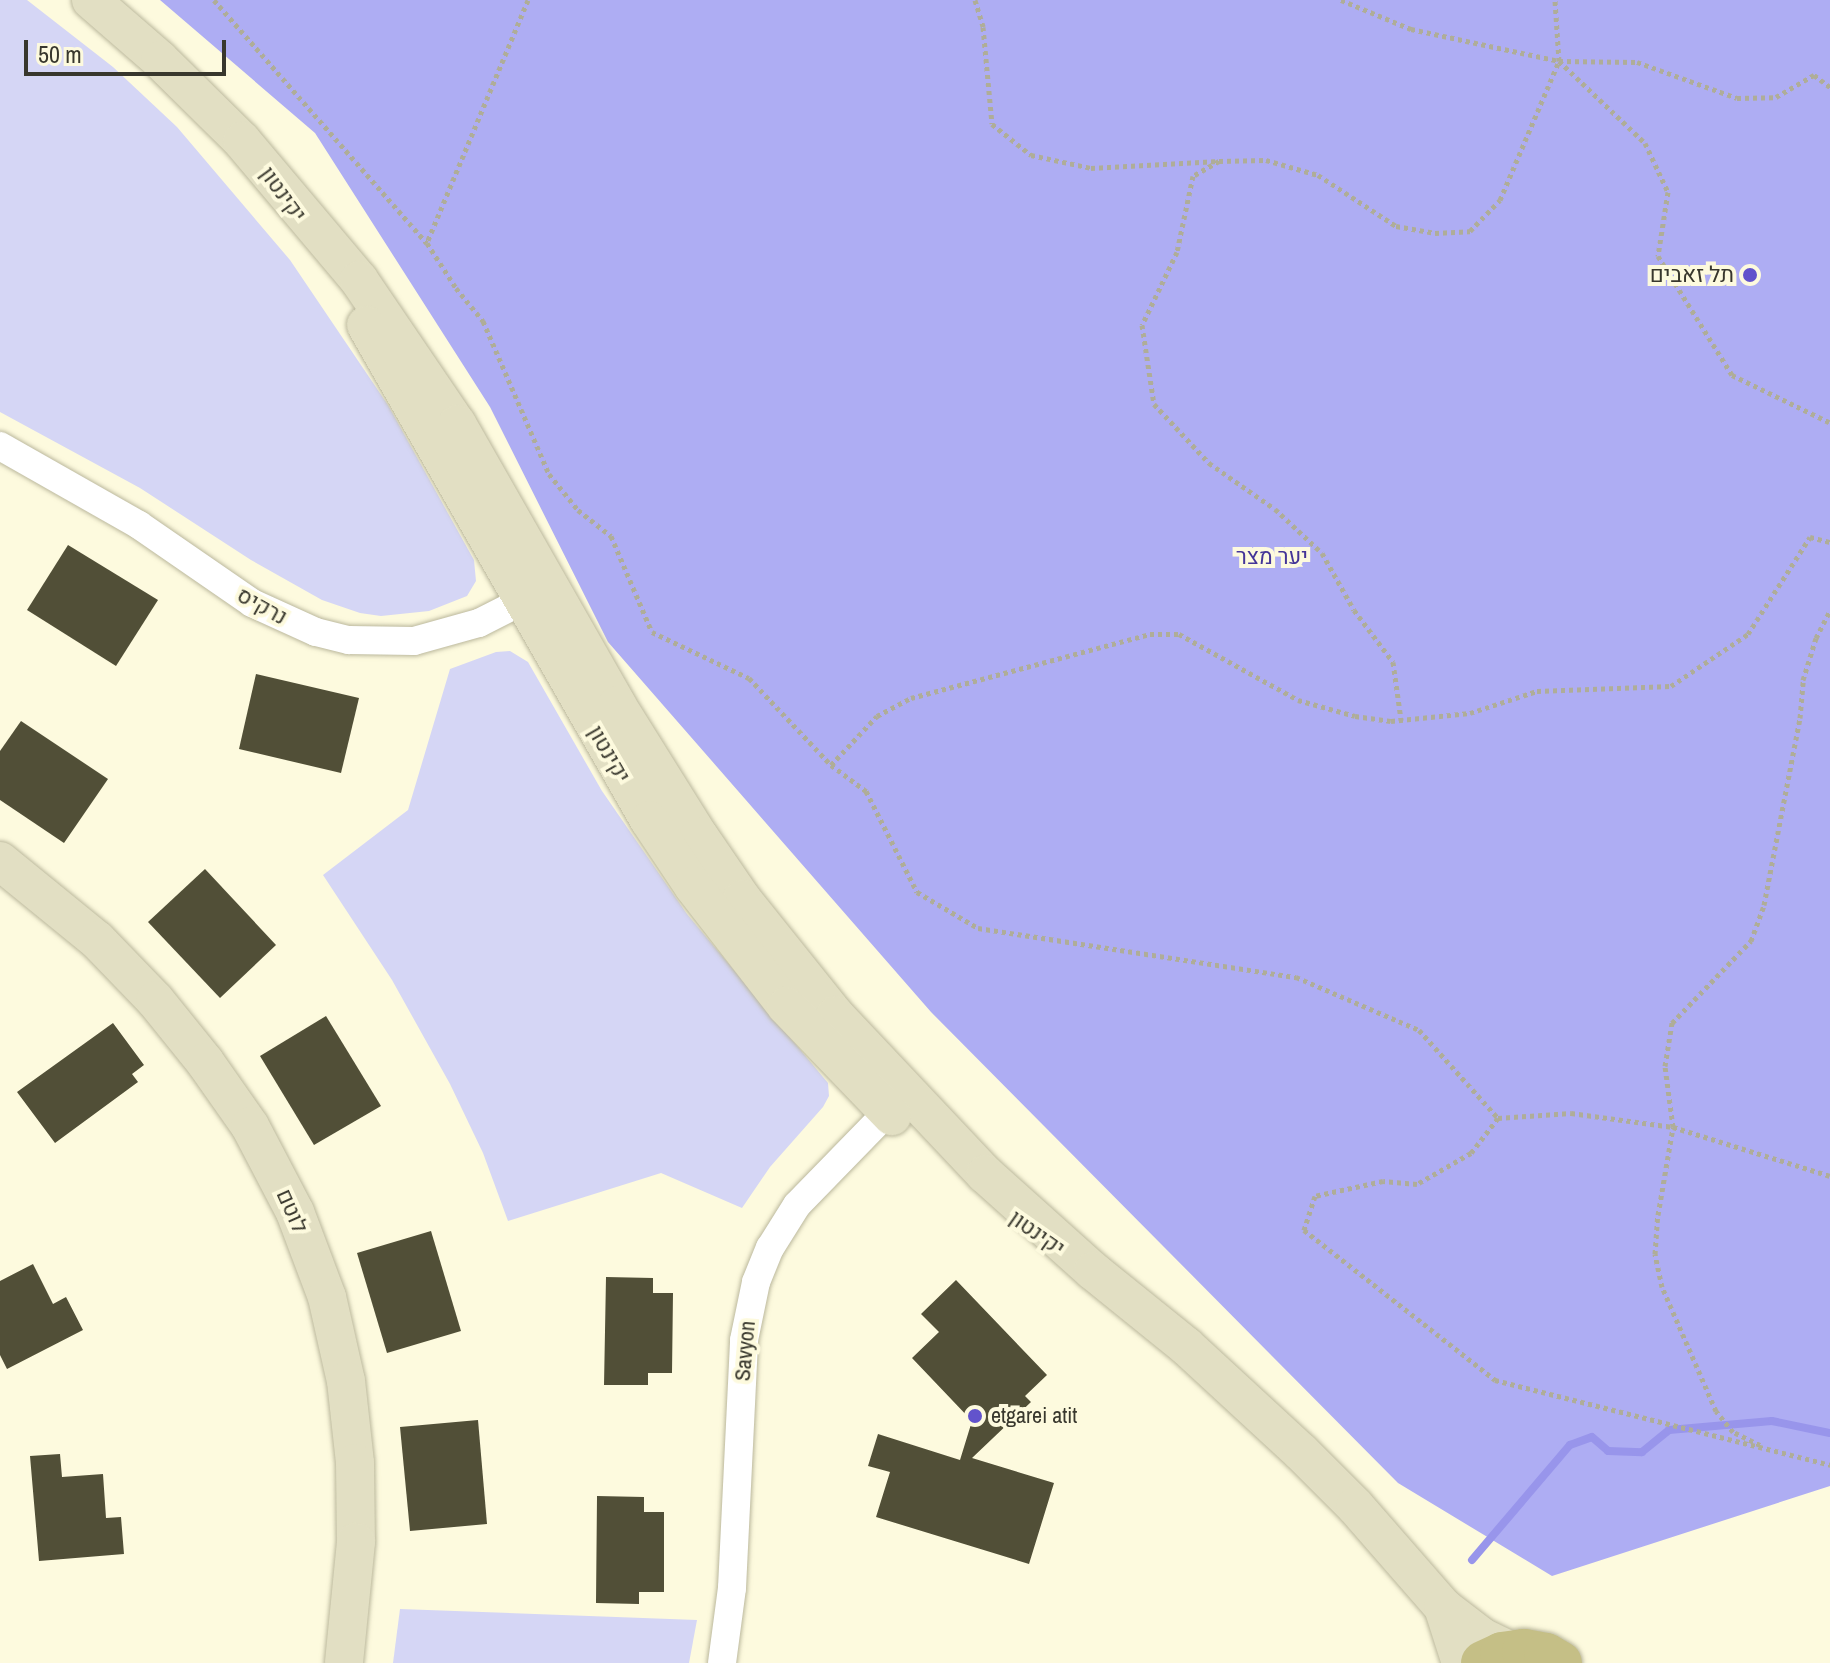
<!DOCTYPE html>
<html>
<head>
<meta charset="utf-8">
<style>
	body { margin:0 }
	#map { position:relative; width:1830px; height:1663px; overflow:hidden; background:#fdfade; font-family:"Archivo Narrow",Heebo,sans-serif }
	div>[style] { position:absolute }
	.green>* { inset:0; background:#d5d6f5 }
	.forest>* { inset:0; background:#aeadf3 }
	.stream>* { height:8px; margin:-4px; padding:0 4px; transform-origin:4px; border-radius:4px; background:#9895eb }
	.building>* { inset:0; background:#514f37 }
	.path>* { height:5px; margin-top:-2.5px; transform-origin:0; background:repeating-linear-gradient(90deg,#afad98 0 4px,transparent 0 8px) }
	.roads { filter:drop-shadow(0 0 2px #bbb89d) drop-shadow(0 0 2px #bbb89d) }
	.street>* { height:28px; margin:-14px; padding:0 14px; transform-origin:14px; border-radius:14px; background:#fff }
	.secondary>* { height:38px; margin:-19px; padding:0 19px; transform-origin:19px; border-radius:19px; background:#e2dfc3 }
	.primary>* { height:44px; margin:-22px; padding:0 22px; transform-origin:22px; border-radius:22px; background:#c5bf86 }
	.dots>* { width:22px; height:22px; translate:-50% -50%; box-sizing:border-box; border:4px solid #fdfade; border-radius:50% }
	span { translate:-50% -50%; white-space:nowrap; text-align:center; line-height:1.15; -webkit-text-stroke:8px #fdfade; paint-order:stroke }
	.street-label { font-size:22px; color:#38372d }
	.poi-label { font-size:22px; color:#38372d }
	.right { translate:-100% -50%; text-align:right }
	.left { translate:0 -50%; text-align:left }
	.park-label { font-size:22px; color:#443598 }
	.scale { position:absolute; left:24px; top:40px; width:202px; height:36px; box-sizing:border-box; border:4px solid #38372d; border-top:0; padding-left:10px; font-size:24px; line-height:28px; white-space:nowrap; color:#38372d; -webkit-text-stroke:6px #fdfade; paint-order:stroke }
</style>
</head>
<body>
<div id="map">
	<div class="green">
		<div style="clip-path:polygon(0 0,27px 0,113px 67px,177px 127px,290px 260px,388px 405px,474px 560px,476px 581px,467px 596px,429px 611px,381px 616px,360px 613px,322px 600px,251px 560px,140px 488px,0 412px)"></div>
		<div style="clip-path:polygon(510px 651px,528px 662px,602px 791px,687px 914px,828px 1083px,829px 1096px,823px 1107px,770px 1167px,742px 1208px,661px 1173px,508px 1221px,483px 1153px,450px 1084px,392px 980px,323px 875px,408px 810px,450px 669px,496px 652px)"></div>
		<div style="clip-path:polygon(400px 1609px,697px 1620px,689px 1663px,393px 1663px)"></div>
	</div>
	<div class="forest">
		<div style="clip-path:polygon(160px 0,1830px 0,1830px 1486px,1552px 1576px,1398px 1483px,931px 1012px,608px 642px,490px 407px,315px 133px)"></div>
	</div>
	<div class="stream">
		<div style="left:1472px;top:1560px;width:151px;rotate:-49.6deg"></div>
		<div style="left:1570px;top:1445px;width:23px;rotate:-20deg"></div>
		<div style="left:1592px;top:1437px;width:21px;rotate:41deg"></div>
		<div style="left:1608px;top:1451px;width:34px;rotate:2deg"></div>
		<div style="left:1642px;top:1452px;width:35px;rotate:-39deg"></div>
		<div style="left:1669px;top:1430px;width:103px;rotate:-5deg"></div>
		<div style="left:1772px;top:1421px;width:59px;rotate:11.7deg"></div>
	</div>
	<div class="building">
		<div style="clip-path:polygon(68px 545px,158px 600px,116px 666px,27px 610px)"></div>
		<div style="clip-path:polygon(256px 674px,359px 698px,341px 773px,239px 749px)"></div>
		<div style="clip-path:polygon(21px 721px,108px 779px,64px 843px,0 800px,0 751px)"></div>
		<div style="clip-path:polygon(205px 869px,276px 945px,220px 998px,148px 922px)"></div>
		<div style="clip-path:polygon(326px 1016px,381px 1106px,314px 1145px,260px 1056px)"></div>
		<div style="clip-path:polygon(113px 1023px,144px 1065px,132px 1074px,138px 1082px,55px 1143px,17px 1092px)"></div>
		<div style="clip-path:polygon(431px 1231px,461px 1331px,387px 1353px,357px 1253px)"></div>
		<div style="clip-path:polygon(33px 1264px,53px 1304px,66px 1297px,83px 1330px,7px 1369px,0 1355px,0 1281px)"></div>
		<div style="clip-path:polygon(606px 1277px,653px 1278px,653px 1293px,673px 1293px,672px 1373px,648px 1373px,648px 1385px,604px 1385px)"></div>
		<div style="clip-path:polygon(956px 1280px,1047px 1375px,1025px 1396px,1031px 1402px,972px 1458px,1054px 1483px,1029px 1564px,876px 1517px,890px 1472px,868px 1466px,878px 1434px,960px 1460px,972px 1421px,912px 1358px,939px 1332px,921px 1314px)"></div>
		<div style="clip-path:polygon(478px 1420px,487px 1524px,410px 1531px,400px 1427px)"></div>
		<div style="clip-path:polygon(60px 1454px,62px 1477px,103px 1474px,106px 1518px,121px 1517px,124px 1554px,39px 1561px,30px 1456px)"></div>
		<div style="clip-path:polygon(597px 1496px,644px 1497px,644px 1512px,664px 1512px,664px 1592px,639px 1592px,639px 1604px,596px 1603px)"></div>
	</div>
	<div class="path">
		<div style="left:214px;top:0;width:323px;rotate:48.8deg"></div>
		<div style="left:528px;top:0;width:263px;rotate:112.6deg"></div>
		<div style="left:427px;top:243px;width:54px;rotate:57.2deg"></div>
		<div style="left:456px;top:288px;width:43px;rotate:50.7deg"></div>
		<div style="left:483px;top:321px;width:167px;rotate:66.7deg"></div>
		<div style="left:549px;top:474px;width:46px;rotate:51.1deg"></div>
		<div style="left:578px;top:510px;width:42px;rotate:38.2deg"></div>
		<div style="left:611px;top:536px;width:104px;rotate:66.9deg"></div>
		<div style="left:652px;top:632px;width:107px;rotate:25.4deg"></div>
		<div style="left:749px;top:678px;width:120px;rotate:46.7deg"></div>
		<div style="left:831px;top:765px;width:44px;rotate:36.6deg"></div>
		<div style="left:866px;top:791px;width:113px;rotate:63.2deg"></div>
		<div style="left:917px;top:892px;width:71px;rotate:30.5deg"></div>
		<div style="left:978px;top:928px;width:322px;rotate:8.8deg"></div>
		<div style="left:1296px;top:977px;width:134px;rotate:23.3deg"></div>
		<div style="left:1419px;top:1030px;width:118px;rotate:48.1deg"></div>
		<div style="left:1498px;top:1118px;width:44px;rotate:127.6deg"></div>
		<div style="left:1471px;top:1153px;width:62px;rotate:150.1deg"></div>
		<div style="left:1417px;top:1184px;width:34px;rotate:-175deg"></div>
		<div style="left:1383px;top:1181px;width:70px;rotate:167.6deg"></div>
		<div style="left:1315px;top:1196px;width:36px;rotate:108deg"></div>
		<div style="left:1304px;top:1230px;width:243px;rotate:38.1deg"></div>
		<div style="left:1495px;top:1380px;width:346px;rotate:14.2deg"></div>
		<div style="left:975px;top:0;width:28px;rotate:73deg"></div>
		<div style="left:983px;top:27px;width:97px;rotate:84.7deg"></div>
		<div style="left:992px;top:124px;width:50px;rotate:38.5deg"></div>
		<div style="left:1031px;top:155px;width:61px;rotate:12.2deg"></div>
		<div style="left:1091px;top:168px;width:128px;rotate:-3.1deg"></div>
		<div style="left:1219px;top:161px;width:30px;rotate:150deg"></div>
		<div style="left:1193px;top:176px;width:78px;rotate:101.9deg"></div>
		<div style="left:1177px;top:252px;width:81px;rotate:115.6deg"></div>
		<div style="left:1142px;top:325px;width:80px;rotate:81.4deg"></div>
		<div style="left:1154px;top:404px;width:81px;rotate:47deg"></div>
		<div style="left:1209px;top:463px;width:80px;rotate:34.9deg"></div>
		<div style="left:1275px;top:509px;width:64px;rotate:43.1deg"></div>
		<div style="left:1322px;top:553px;width:65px;rotate:60.7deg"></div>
		<div style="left:1354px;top:610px;width:65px;rotate:53.1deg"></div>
		<div style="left:1393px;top:662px;width:59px;rotate:82.1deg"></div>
		<div style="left:1341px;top:0;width:76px;rotate:22.5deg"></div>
		<div style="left:1411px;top:29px;width:151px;rotate:12.2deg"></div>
		<div style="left:1559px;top:61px;width:78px;rotate:0.7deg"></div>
		<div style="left:1637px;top:62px;width:106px;rotate:19.8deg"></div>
		<div style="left:1737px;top:98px;width:39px;rotate:-1deg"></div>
		<div style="left:1776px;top:97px;width:44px;rotate:-30.1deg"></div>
		<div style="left:1814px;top:75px;width:20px;rotate:37deg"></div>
		<div style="left:1559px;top:61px;width:119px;rotate:43.6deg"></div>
		<div style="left:1645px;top:143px;width:54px;rotate:64.9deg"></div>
		<div style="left:1668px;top:192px;width:65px;rotate:98.9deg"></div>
		<div style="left:1658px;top:256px;width:140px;rotate:58.1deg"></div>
		<div style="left:1732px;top:375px;width:108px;rotate:25.9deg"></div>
		<div style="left:1219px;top:161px;width:47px;rotate:-1.2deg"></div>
		<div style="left:1266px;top:160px;width:54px;rotate:16.1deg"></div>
		<div style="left:1318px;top:175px;width:93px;rotate:33.2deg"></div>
		<div style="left:1396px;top:226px;width:40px;rotate:10deg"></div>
		<div style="left:1435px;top:233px;width:35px;rotate:-3deg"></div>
		<div style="left:1470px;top:231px;width:43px;rotate:-45.9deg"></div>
		<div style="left:1500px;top:200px;width:151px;rotate:-67deg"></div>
		<div style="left:1559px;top:61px;width:61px;rotate:-93.8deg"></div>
		<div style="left:831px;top:765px;width:67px;rotate:-46.8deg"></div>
		<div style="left:877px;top:716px;width:38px;rotate:-28deg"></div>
		<div style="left:911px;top:698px;width:247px;rotate:-15deg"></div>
		<div style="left:1150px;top:634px;width:29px"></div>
		<div style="left:1179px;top:634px;width:136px;rotate:29deg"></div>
		<div style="left:1298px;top:700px;width:59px;rotate:15.7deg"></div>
		<div style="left:1355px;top:716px;width:36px;rotate:8deg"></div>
		<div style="left:1391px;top:721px;width:79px;rotate:-5.8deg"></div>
		<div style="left:1470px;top:713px;width:71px;rotate:-18.2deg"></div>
		<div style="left:1537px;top:691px;width:134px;rotate:-2.1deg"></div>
		<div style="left:1671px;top:686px;width:93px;rotate:-34deg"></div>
		<div style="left:1748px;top:634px;width:115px;rotate:-57.4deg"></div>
		<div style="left:1810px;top:537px;width:21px;rotate:14deg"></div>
		<div style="left:1498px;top:1118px;width:73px;rotate:-3.9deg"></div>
		<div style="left:1571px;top:1113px;width:103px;rotate:7.8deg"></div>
		<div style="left:1673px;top:1127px;width:164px;rotate:17.3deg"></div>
		<div style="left:1760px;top:1445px;width:30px;rotate:-154deg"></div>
		<div style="left:1733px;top:1432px;width:27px;rotate:-129deg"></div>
		<div style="left:1716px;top:1411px;width:135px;rotate:-113.5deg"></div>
		<div style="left:1662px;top:1287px;width:34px;rotate:-102deg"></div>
		<div style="left:1655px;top:1254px;width:39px;rotate:-86deg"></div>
		<div style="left:1658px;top:1215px;width:89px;rotate:-80.3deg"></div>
		<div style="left:1673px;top:1127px;width:62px;rotate:-97.5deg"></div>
		<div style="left:1665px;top:1066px;width:44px;rotate:-80.8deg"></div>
		<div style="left:1672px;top:1023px;width:114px;rotate:-46.1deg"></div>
		<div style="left:1751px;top:941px;width:38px;rotate:-70deg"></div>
		<div style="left:1764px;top:905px;width:190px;rotate:-79.1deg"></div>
		<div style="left:1800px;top:718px;width:38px;rotate:-85deg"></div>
		<div style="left:1803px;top:680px;width:44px;rotate:-72.8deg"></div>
		<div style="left:1816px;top:638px;width:30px;rotate:-63deg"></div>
	</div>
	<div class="roads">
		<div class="street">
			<div style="left:0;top:446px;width:160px;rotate:29.6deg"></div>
			<div style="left:139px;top:525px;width:137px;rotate:34.6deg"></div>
			<div style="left:252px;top:603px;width:70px;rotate:24.4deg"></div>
			<div style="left:316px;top:632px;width:34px;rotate:14deg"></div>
			<div style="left:349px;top:640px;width:65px;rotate:0.9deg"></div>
			<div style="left:414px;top:641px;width:67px;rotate:-15.5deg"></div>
			<div style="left:479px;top:623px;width:68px;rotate:-26.9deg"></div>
			<div style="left:722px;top:1663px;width:76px;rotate:-82.4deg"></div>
			<div style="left:732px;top:1588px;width:248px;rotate:-87.2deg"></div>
			<div style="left:744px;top:1340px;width:59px;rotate:-78.3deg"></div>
			<div style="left:756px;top:1282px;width:37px;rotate:-68deg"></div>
			<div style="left:770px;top:1248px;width:51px;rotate:-57.9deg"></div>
			<div style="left:797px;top:1205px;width:148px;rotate:-45.8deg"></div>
		</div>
		<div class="secondary">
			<div style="left:91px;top:0;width:91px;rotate:41deg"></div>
			<div style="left:160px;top:60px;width:115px;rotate:44.6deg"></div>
			<div style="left:242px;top:141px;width:182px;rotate:49.9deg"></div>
			<div style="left:359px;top:280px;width:174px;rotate:55.8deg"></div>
			<div style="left:457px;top:424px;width:323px;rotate:60.3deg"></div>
			<div style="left:617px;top:705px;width:155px;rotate:58deg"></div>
			<div style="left:699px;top:836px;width:76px;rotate:55.7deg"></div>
			<div style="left:742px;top:899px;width:149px;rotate:51.3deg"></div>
			<div style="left:835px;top:1015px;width:219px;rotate:46.7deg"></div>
			<div style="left:985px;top:1174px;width:145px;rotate:41.9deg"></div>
			<div style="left:1093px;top:1271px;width:119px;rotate:38.9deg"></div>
			<div style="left:1186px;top:1346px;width:156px;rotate:42.7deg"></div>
			<div style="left:1301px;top:1452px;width:76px;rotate:45deg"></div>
			<div style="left:1355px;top:1506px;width:134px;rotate:48.9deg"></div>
			<div style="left:1443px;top:1607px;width:49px;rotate:37.6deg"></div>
			<div style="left:1482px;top:1637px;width:34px;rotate:26deg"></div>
			<div style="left:366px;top:325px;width:570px;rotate:60.24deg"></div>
			<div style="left:649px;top:820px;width:79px;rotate:56.3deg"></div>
			<div style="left:693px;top:886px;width:152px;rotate:52.2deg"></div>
			<div style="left:786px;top:1006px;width:153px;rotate:46.1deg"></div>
			<div style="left:0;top:861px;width:125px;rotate:39.2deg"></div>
			<div style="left:97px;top:940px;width:83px;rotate:46deg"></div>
			<div style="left:155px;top:1000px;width:80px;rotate:51.1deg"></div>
			<div style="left:205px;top:1062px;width:78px;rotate:54.9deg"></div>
			<div style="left:250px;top:1126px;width:97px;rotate:62.4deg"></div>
			<div style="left:295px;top:1212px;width:91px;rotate:69.4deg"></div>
			<div style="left:327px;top:1297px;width:86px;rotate:77.3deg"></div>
			<div style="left:346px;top:1381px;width:82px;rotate:83.7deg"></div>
			<div style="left:355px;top:1463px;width:79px;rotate:89.3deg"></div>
			<div style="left:356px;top:1542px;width:122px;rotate:95.7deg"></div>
			<div style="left:1443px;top:1607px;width:59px;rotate:72.2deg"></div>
		</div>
		<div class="primary">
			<div style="left:1483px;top:1663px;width:21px;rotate:-25deg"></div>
			<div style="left:1502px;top:1654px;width:22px;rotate:-8deg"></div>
			<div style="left:1524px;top:1651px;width:22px;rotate:10deg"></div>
			<div style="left:1546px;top:1655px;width:16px;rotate:30deg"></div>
		</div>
	</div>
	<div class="dots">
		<div style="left:1750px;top:275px;background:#6253cc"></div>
		<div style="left:975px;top:1416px;background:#6253cc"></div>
	</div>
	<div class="street-label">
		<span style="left:283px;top:194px;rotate:54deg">יקינטון</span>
		<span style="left:262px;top:606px;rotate:29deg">נרקיס</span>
		<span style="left:609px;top:754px;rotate:60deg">יקינטון</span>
		<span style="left:292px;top:1211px;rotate:66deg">לוטם</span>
		<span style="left:1037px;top:1233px;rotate:35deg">יקינטון</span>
		<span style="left:745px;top:1351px;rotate:-85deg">Savyon</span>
	</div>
	<div class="poi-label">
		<span class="right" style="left:1734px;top:275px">תל זאבים</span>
		<span class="left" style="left:991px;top:1416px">etgarei atit</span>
	</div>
	<div class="park-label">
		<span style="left:1272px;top:557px">יער מצר</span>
	</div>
	<div class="scale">50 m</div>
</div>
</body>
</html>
